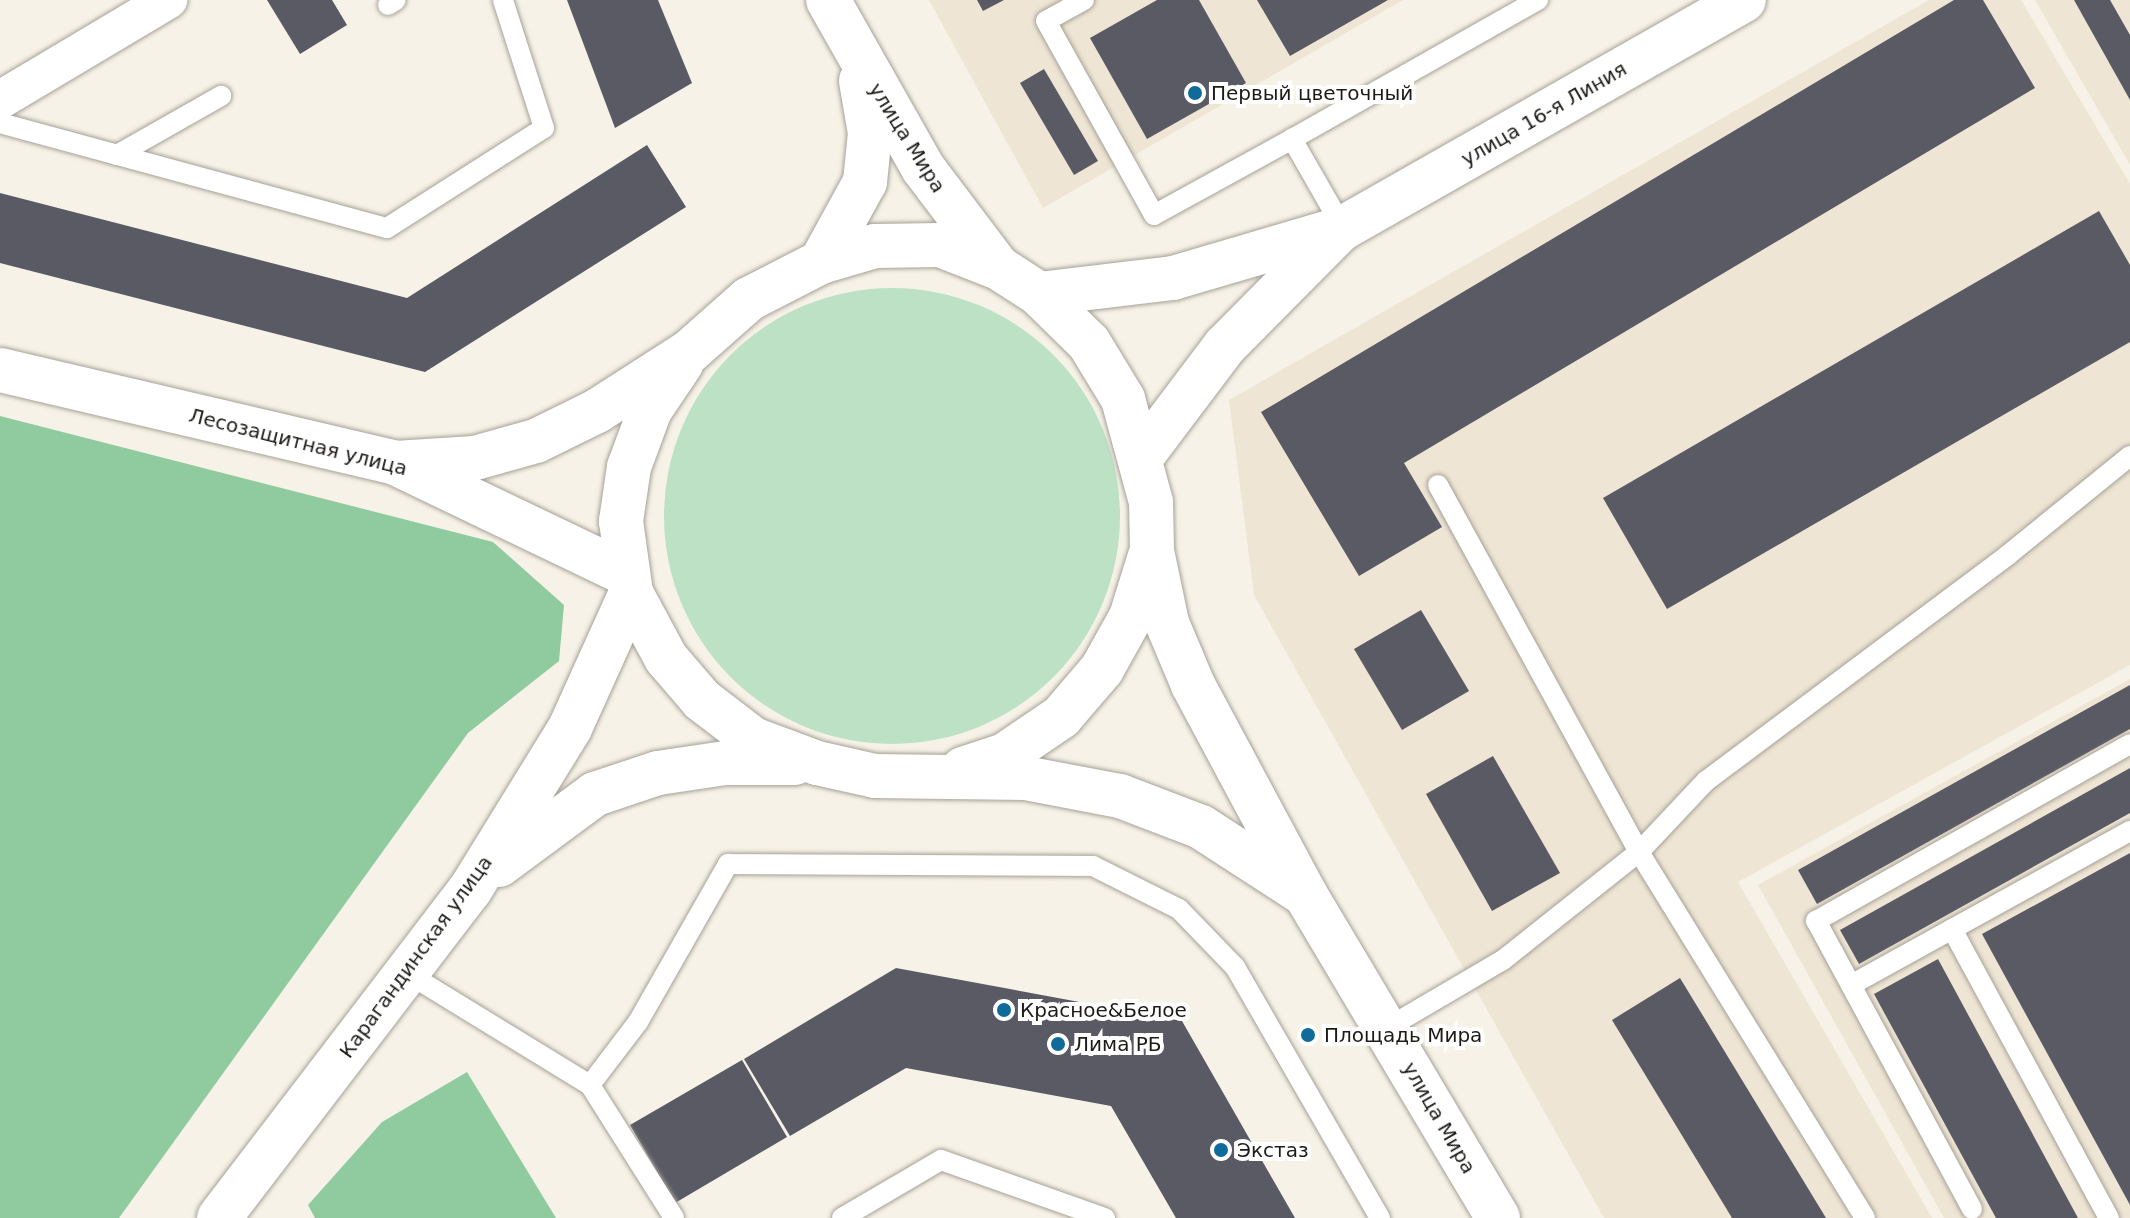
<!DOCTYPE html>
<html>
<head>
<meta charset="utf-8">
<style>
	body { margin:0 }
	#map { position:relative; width:2130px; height:1218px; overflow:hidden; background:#f7f2e7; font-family:"DejaVu Sans",sans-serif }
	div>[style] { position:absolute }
	.built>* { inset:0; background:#eee5d4 }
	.green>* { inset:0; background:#bde1c5 }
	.round { border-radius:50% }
	.forest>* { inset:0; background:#90ca9f }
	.building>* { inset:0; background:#595a64 }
	.roads { filter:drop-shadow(0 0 2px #a6a197) drop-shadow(0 0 2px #a6a197) }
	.lane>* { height:20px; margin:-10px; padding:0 10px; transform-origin:10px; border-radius:10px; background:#fff }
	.street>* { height:38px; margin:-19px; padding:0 19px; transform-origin:19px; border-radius:19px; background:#fff }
	.secondary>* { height:44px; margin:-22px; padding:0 22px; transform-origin:22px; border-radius:22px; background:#fff }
	.dots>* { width:22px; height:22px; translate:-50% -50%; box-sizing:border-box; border:4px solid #fff; border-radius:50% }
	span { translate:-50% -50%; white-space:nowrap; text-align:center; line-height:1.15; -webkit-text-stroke:8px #fff; paint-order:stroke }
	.poi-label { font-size:20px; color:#1d1b17 }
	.left { translate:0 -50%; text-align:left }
	.street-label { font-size:20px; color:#1d1b17 }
</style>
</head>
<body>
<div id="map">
	<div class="built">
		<div style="clip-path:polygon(929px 0,1403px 0,1043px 208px)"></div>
		<div style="clip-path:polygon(1929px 0,2021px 0,2130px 184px,2130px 665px,1738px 882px,1932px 1218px,1604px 1218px,1254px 595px,1229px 400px)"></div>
		<div style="clip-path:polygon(2035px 0,2130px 0,2130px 165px)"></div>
		<div style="clip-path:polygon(2130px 679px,2130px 1218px,1944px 1218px,1758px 885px)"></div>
	</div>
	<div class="green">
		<div class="round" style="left:664px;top:288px;width:456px;height:456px"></div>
	</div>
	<div class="forest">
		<div style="clip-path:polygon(0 416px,493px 542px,564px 605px,559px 661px,468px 733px,119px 1218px,0 1218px)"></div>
		<div style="clip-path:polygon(467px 1072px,556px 1218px,315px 1218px,308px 1205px,382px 1122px)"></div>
	</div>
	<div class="building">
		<div style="clip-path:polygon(267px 0,332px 0,347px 25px,300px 54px)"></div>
		<div style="clip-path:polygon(567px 0,658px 0,692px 83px,615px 128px)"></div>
		<div style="clip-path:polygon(977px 0,1004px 0,983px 11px)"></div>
		<div style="clip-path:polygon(1157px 0,1199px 0,1246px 83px,1147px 139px,1090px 38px)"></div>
		<div style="clip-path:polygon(1257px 0,1388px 0,1290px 56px)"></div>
		<div style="clip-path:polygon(1954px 0,1983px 0,2035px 88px,1404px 463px,1442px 527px,1359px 576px,1261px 412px)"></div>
		<div style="clip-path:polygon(2074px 0,2110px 0,2130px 35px,2130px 100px)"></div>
		<div style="clip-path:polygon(1044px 69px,1098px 161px,1074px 175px,1020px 83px)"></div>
		<div style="clip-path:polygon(647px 145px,686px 207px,425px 372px,0 263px,0 193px,407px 298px)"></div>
		<div style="clip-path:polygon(2099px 211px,2130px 265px,2130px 342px,1667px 609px,1603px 498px)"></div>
		<div style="clip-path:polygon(1421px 610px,1469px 691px,1402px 730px,1354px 649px)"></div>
		<div style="clip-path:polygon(2130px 685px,2130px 729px,1817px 904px,1798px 870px)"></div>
		<div style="clip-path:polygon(1493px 756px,1560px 873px,1492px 911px,1426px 794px)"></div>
		<div style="clip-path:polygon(2130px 768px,2130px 813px,1859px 964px,1840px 930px)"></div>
		<div style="clip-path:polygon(2130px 853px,2130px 1205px,1982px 934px)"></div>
		<div style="clip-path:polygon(1938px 959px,2078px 1218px,1996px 1218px,1874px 994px)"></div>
		<div style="clip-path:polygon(896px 968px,1182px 1021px,1295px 1218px,1176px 1218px,1111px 1106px,906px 1068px,790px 1136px,744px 1059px)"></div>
		<div style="clip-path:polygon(1680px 978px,1826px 1218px,1732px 1218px,1612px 1020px)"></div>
		<div style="clip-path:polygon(742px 1060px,787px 1137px,675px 1203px,630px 1125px)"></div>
	</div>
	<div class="roads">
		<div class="lane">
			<div style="left:1084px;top:0;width:43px;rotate:151.1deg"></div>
			<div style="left:1046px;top:21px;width:222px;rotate:60.9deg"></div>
			<div style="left:1154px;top:215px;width:158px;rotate:-28.8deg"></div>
			<div style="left:388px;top:5px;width:9px;rotate:-32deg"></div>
			<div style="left:0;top:123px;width:401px;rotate:15.2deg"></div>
			<div style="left:387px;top:228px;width:186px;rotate:-32.5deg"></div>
			<div style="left:544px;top:128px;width:134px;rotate:-107.8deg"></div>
			<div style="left:117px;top:155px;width:120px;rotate:-29.6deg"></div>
			<div style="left:1343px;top:228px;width:103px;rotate:-119.8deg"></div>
			<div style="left:1292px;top:139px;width:283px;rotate:-29.5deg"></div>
			<div style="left:1438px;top:485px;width:418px;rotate:61.3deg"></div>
			<div style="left:1639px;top:852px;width:430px;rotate:58.3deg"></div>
			<div style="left:1952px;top:929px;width:329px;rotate:61.5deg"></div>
			<div style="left:407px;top:973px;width:215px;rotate:31.5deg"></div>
			<div style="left:590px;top:1085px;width:157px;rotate:57.7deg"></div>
			<div style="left:1851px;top:985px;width:319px;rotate:-28.9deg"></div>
			<div style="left:1387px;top:1028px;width:134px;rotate:-30.4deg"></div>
			<div style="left:1503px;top:960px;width:174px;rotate:-38.5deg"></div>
			<div style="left:1639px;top:852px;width:98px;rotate:-46.7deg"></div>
			<div style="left:1706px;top:781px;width:377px;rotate:-36.8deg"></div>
			<div style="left:2008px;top:555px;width:157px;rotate:-39.1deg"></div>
			<div style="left:590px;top:1085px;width:79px;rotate:-52.7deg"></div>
			<div style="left:638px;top:1022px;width:182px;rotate:-60.3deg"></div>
			<div style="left:728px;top:864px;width:365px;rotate:0.3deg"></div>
			<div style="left:1093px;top:866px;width:96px;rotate:26.6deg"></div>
			<div style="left:1179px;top:909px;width:81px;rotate:46deg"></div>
			<div style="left:1235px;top:967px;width:290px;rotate:60deg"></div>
			<div style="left:1972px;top:1209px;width:328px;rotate:-118.4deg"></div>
			<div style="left:1816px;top:921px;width:360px;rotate:-29.4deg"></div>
			<div style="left:842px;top:1218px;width:115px;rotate:-30.4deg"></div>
			<div style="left:941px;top:1160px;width:174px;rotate:19.5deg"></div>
		</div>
		<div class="street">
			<div style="left:0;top:100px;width:196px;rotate:-30.8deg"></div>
		</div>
		<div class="secondary">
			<div style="left:828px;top:0;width:193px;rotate:60.5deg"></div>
			<div style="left:923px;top:168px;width:124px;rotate:52.9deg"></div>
			<div style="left:821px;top:262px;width:91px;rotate:-61.2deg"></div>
			<div style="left:865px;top:182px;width:49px;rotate:-84.2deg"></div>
			<div style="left:870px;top:133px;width:53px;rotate:-99.8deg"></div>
			<div style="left:1039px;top:294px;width:135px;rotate:-6.8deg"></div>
			<div style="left:1173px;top:278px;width:177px;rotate:-16.4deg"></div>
			<div style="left:1343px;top:228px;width:461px;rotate:-29.6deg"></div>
			<div style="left:681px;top:364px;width:55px;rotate:124deg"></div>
			<div style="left:650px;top:410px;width:61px;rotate:110.2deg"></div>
			<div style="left:629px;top:467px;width:55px;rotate:98.4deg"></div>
			<div style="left:621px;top:521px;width:73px;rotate:82.1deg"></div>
			<div style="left:631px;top:593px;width:74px;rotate:61.7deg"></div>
			<div style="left:666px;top:658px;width:55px;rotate:49.4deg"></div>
			<div style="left:702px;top:700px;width:64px;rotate:37.4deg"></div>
			<div style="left:753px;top:739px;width:68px;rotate:20.6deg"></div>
			<div style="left:817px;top:763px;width:59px;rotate:12.6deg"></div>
			<div style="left:875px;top:776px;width:150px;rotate:0.8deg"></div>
			<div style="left:1025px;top:778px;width:97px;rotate:10.7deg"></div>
			<div style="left:1120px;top:796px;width:87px;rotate:20.9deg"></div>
			<div style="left:1201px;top:827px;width:121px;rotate:32.9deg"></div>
			<div style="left:0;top:370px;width:406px;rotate:13.2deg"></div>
			<div style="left:395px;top:463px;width:255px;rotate:25.6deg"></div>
			<div style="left:1142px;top:456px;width:138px;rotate:-53deg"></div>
			<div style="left:1225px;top:346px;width:161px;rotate:-45.3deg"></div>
			<div style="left:395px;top:463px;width:80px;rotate:-3.6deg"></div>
			<div style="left:475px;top:458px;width:63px;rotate:-15.6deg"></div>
			<div style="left:536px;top:441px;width:68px;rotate:-26.2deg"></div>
			<div style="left:597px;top:411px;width:109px;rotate:-32.7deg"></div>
			<div style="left:689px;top:352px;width:80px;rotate:-41.5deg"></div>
			<div style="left:749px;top:299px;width:81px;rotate:-27.2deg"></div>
			<div style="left:821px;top:262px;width:56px;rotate:-16.5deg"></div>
			<div style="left:875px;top:246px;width:65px;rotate:-0.9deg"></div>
			<div style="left:940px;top:245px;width:63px;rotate:21.3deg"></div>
			<div style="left:999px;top:268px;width:48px;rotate:33deg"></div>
			<div style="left:1039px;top:294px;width:70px;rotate:44.4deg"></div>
			<div style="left:1089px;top:343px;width:66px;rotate:58.7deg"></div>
			<div style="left:1123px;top:399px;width:107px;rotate:74.8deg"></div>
			<div style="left:1151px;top:502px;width:49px;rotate:88.8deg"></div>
			<div style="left:1152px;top:551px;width:74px;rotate:78.2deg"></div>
			<div style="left:1167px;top:623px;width:67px;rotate:67.2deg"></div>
			<div style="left:1193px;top:685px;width:237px;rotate:61.8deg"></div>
			<div style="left:1305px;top:894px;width:377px;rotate:59.2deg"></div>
			<div style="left:963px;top:769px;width:44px;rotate:-18.4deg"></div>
			<div style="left:1005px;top:755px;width:68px;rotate:-34.2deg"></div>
			<div style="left:1061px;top:717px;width:63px;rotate:-49.5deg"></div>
			<div style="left:1102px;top:669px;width:60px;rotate:-60.9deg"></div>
			<div style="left:1131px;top:617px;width:64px;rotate:-72.7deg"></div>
			<div style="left:499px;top:865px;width:119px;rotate:-36.5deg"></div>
			<div style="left:595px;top:794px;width:66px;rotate:-18.4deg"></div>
			<div style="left:658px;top:773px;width:68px;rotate:-8.5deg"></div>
			<div style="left:725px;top:763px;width:70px"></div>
			<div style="left:219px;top:1218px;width:413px;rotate:-52.6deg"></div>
			<div style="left:470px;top:890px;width:190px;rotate:-58.3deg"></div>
			<div style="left:570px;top:728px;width:148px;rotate:-65.7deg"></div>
		</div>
	</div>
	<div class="dots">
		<div style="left:1195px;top:93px;background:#106a9a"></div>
		<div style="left:1004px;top:1010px;background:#106a9a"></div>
		<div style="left:1308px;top:1035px;background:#106a9a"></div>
		<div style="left:1058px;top:1044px;background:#106a9a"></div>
		<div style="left:1221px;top:1150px;background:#106a9a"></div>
	</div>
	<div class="poi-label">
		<span class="left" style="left:1211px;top:93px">Первый цветочный</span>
		<span class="left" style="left:1020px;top:1010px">Красное&amp;Белое</span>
		<span class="left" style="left:1324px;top:1035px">Площадь Мира</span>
		<span class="left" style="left:1074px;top:1044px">Лима РБ</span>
		<span class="left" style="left:1237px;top:1150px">Экстаз</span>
	</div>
	<div class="street-label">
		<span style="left:1544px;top:114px;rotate:-30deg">улица 16-я Линия</span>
		<span style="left:907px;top:138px;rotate:58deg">улица Мира</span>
		<span style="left:298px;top:442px;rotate:14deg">Лесозащитная улица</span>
		<span style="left:416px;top:957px;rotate:-54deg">Карагандинская улица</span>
		<span style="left:1439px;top:1118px;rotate:60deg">улица Мира</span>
	</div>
</div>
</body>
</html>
